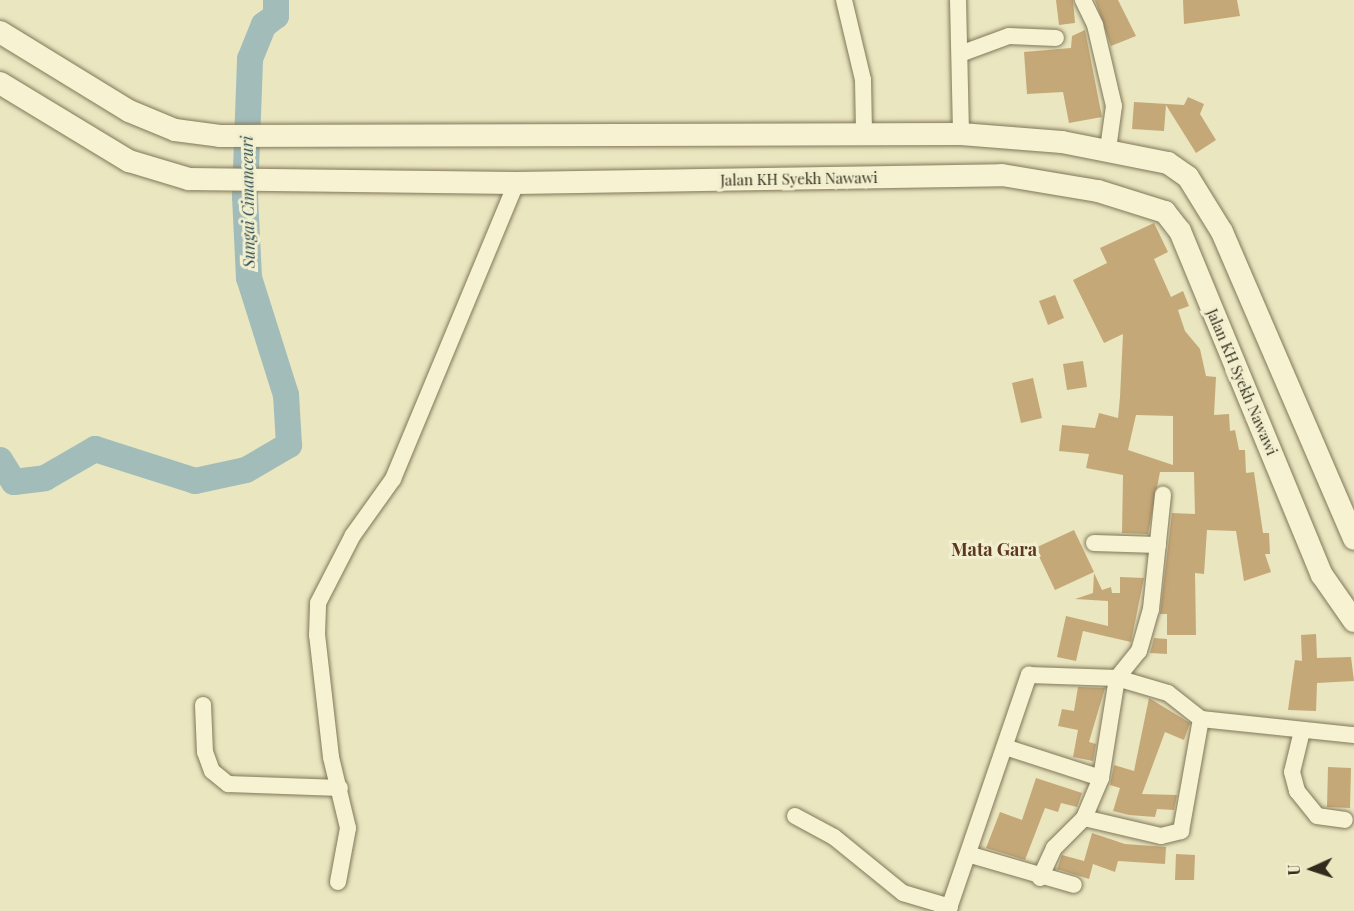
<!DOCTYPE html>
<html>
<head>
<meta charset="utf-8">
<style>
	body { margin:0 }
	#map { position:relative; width:1354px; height:911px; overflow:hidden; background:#eae6c0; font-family:"Playfair Display",serif }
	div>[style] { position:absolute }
	.river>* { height:26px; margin:-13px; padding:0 13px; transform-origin:13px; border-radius:13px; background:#a2bcba }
	.building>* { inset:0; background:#c5a878 }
	.roads { filter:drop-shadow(0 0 2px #817759) drop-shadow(0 0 2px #817759) }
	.street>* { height:16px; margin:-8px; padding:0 8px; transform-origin:8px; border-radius:8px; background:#f6f2d2 }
	.secondary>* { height:22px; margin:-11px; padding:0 11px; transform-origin:11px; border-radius:11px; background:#f6f2d2 }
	span { translate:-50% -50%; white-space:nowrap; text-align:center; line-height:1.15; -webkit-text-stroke:6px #f2efcf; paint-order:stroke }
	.street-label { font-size:15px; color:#322b1d }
	.water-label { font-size:16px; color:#2d4c51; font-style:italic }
	.quarter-label { font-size:18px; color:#5b381f; font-weight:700 }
	.north { position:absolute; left:1282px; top:839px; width:60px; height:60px; -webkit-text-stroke:4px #f2efcf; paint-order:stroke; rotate:267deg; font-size:16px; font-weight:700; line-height:24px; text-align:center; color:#322b1d }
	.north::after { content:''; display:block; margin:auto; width:21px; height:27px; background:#322b1d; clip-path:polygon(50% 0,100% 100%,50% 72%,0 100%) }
</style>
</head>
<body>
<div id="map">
	<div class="river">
		<div style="left:0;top:460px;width:26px;rotate:58deg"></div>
		<div style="left:14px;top:482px;width:31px;rotate:-7deg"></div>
		<div style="left:45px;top:478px;width:58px;rotate:-30.1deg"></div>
		<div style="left:95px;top:449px;width:105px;rotate:17.7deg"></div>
		<div style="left:195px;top:481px;width:52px;rotate:-12.2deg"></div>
		<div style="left:246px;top:470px;width:50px;rotate:-30.2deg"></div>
		<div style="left:289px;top:445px;width:50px;rotate:-93.4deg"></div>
		<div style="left:286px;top:395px;width:123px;rotate:-107.5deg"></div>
		<div style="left:249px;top:278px;width:81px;rotate:-92.8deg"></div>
		<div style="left:245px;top:197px;width:138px;rotate:-87.9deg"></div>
		<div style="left:250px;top:59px;width:37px;rotate:-68deg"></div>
		<div style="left:264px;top:25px;width:15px;rotate:-37deg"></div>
		<div style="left:276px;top:16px;width:16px;rotate:-90deg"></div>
	</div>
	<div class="building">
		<div style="clip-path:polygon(1056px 0,1073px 0,1075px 23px,1059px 25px)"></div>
		<div style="clip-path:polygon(1095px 0,1118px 0,1136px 36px,1111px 46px)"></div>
		<div style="clip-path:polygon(1183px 0,1237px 0,1240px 16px,1184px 24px)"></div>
		<div style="clip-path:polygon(1085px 30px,1102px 117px,1069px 123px,1063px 92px,1027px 94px,1024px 52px,1071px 48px,1072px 36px)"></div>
		<div style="clip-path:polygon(1188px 97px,1204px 104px,1200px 114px,1216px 140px,1196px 153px,1166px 105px,1164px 131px,1132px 129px,1134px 102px,1184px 105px)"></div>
		<div style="clip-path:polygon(evenodd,1154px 223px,1168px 252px,1154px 259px,1171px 297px,1183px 291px,1189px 306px,1178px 310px,1185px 331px,1200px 349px,1206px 376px,1216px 377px,1214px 415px,1229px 414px,1230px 431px,1235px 430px,1239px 450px,1245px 450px,1246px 473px,1254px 472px,1263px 533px,1269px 533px,1270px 554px,1265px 554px,1271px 572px,1244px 581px,1236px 531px,1207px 530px,1204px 574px,1195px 573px,1196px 635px,1167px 635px,1167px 614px,1160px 614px,1172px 513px,1195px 514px,1194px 472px,1160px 472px,1148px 534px,1122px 533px,1123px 475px,1086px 468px,1089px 454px,1059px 451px,1062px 425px,1095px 428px,1099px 413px,1118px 418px,1120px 397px,1123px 334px,1104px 343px,1073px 280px,1107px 263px,1100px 248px,1154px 223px,1136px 415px,1173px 416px,1173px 465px,1128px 450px,1136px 415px)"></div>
		<div style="clip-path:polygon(1055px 295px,1064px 318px,1048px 325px,1039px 301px)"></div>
		<div style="clip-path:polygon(1083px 361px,1087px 387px,1067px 390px,1063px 364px)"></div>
		<div style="clip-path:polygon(1033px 378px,1042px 418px,1021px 423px,1012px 383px)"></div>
		<div style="clip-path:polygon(1074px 530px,1094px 572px,1055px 590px,1035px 548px)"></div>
		<div style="clip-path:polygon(1094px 573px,1102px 590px,1111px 587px,1112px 593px,1120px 593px,1120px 577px,1144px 578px,1131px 642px,1083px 631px,1076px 661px,1057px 657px,1066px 616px,1108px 626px,1108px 601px,1075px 599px,1093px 593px)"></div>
		<div style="clip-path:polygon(1316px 634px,1317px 658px,1351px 657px,1354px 681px,1317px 683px,1316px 711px,1288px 710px,1295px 660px,1302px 661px,1301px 635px)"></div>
		<div style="clip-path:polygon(1154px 638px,1167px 639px,1167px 654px,1150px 653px)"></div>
		<div style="clip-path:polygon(1078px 687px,1105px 688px,1089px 742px,1096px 744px,1093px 761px,1073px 757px,1078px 730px,1058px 726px,1062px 709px,1074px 711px)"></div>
		<div style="clip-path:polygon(1149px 698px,1190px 723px,1184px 740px,1165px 732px,1142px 794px,1177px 795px,1174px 810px,1157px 809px,1155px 817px,1129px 815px,1113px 811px,1120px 788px,1110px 785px,1114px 765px,1134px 771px)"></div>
		<div style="clip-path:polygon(1328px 767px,1351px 768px,1350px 808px,1327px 807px)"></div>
		<div style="clip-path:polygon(1036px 778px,1082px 793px,1077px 807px,1061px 803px,1058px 812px,1045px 808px,1025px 860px,986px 848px,1000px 812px,1022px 820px)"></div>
		<div style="clip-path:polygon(1092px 833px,1125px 844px,1166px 847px,1165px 864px,1118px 861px,1115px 872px,1093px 864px,1089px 879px,1057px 869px,1062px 855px,1084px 861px)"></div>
		<div style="clip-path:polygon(1176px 854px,1195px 855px,1194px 880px,1175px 880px)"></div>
	</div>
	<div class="roads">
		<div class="street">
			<div style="left:844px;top:0;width:82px;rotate:76.6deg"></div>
			<div style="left:863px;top:80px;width:54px;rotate:88.9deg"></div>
			<div style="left:958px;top:0;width:134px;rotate:88.7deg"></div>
			<div style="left:1083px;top:0;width:28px;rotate:64deg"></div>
			<div style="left:1095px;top:25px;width:83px;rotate:76.8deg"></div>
			<div style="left:1114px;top:106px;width:43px;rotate:97.9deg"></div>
			<div style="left:960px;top:54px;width:52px;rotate:-20.2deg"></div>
			<div style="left:1009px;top:36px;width:47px;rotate:2.4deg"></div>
			<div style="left:1094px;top:543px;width:64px;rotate:1.8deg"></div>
			<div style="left:203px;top:705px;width:47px;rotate:87.6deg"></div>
			<div style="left:205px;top:752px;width:20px;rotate:70deg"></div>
			<div style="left:212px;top:771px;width:21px;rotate:39deg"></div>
			<div style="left:228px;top:784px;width:112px;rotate:2deg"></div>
			<div style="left:1302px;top:731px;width:42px;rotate:103.7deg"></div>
			<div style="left:1292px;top:772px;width:20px;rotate:75deg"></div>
			<div style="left:1297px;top:791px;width:32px;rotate:51deg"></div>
			<div style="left:1317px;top:816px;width:28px;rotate:8deg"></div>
			<div style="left:1005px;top:747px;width:101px;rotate:17.9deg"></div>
			<div style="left:1101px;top:778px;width:43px;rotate:113deg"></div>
			<div style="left:1101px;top:778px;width:101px;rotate:-80.9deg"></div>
			<div style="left:1117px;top:678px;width:35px;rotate:-51deg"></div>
			<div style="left:1139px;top:651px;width:44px;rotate:-74.1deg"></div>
			<div style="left:1151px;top:609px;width:115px;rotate:-84deg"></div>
			<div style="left:795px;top:816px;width:44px;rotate:28.3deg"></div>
			<div style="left:834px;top:837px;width:89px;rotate:39.1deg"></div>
			<div style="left:903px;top:893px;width:49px;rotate:16.6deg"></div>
			<div style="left:971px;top:855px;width:107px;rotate:16.2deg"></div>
			<div style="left:1040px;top:878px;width:33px;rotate:-65deg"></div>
			<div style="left:1054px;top:848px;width:42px;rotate:-45deg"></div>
			<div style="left:1084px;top:818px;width:79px;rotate:13.2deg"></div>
			<div style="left:1161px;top:836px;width:21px;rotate:-14deg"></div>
			<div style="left:1181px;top:831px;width:114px;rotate:-79.9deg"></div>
			<div style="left:338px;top:882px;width:55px;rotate:-79.5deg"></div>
			<div style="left:348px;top:828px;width:73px;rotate:-103.5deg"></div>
			<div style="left:331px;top:757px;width:123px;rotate:-96.5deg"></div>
			<div style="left:317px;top:635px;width:32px;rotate:-88deg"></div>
			<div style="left:318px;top:603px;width:76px;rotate:-62.8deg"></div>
			<div style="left:353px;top:535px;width:69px;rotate:-54.5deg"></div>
			<div style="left:393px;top:479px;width:321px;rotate:-67.4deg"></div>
			<div style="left:948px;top:911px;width:250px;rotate:-71.1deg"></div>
			<div style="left:1029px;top:675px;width:88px;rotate:2deg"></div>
			<div style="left:1117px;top:678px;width:53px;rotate:16.4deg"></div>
			<div style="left:1168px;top:693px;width:42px;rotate:38.2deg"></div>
			<div style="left:1201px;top:719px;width:154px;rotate:6deg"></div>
		</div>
		<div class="secondary">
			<div style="left:0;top:32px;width:151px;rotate:31.5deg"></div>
			<div style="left:129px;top:111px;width:50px;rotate:22.4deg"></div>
			<div style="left:175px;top:130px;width:45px;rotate:7.6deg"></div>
			<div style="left:220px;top:136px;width:741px;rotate:-0.15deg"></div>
			<div style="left:961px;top:134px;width:101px;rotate:4.5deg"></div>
			<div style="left:1062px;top:142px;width:108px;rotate:11.2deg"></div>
			<div style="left:1168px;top:163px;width:24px;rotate:35deg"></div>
			<div style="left:1188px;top:177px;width:65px;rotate:58.3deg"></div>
			<div style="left:1222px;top:232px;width:334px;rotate:66.7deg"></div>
			<div style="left:0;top:83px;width:151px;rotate:31.2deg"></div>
			<div style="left:129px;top:161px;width:63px;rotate:16.7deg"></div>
			<div style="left:189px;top:179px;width:327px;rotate:0.7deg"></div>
			<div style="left:516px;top:183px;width:486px;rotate:-0.9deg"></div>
			<div style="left:1002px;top:175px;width:97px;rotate:9.5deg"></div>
			<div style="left:1098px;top:191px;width:70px;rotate:17.4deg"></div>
			<div style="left:1165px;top:212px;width:24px;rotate:52deg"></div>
			<div style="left:1180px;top:231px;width:372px;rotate:67.6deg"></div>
			<div style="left:1322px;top:575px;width:56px;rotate:55.2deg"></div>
		</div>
	</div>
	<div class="street-label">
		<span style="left:799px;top:179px;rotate:-1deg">Jalan KH Syekh Nawawi</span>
		<span style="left:1242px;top:382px;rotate:67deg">Jalan KH Syekh Nawawi</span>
	</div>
	<div class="water-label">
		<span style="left:248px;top:202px;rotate:-91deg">Sungai Cimanceuri</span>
	</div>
	<div class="quarter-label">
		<span style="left:994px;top:549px">Mata Gara</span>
	</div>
	<div class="north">U</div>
</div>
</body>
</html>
